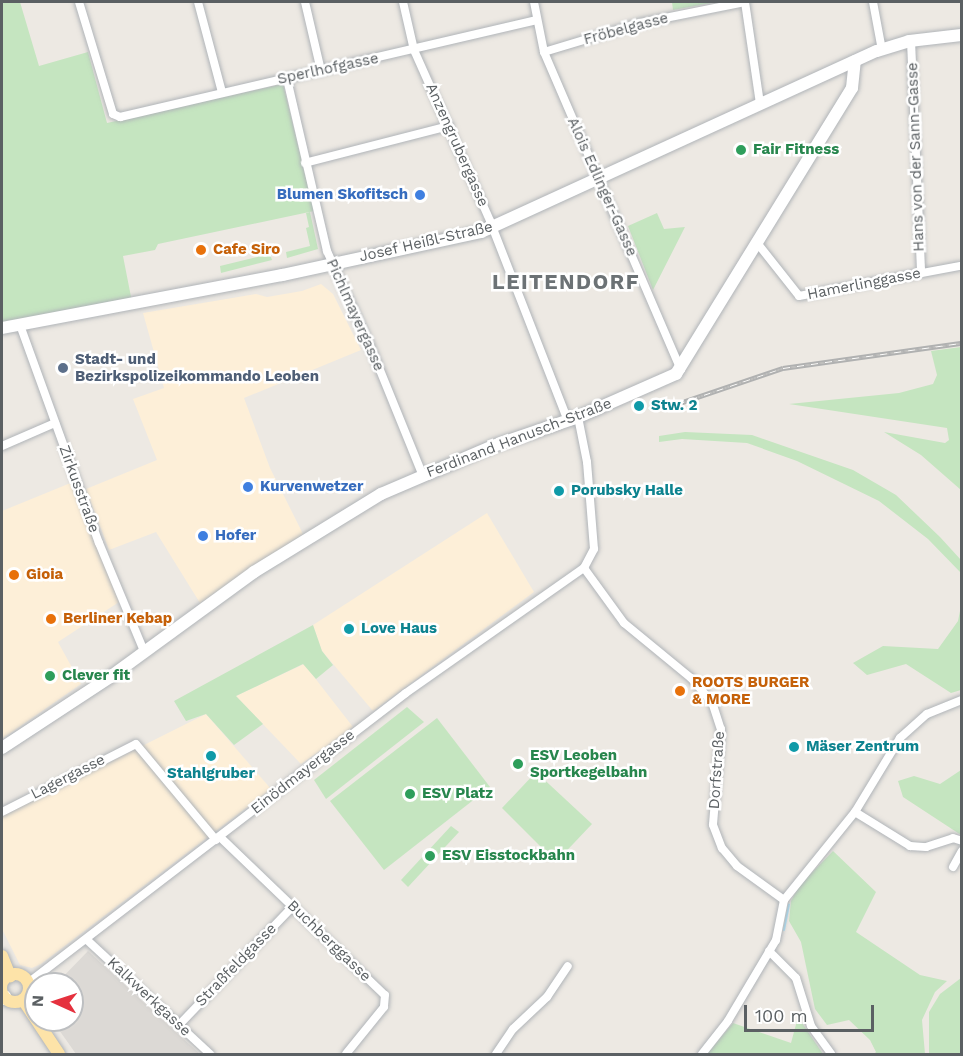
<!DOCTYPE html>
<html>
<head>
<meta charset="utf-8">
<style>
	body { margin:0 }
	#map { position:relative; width:963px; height:1056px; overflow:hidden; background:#ede9e3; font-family:"Work Sans",sans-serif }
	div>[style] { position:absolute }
	.commercial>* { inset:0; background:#fdefd8 }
	.industrial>* { inset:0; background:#dcd9d5 }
	.green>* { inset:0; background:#c5e5c0 }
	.stream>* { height:2px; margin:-1px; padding:0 1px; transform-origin:1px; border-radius:1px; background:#a3e3fd }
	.roads { filter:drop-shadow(0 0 2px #b0b4b8) drop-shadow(0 0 2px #b0b4b8) }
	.street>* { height:8px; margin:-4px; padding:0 4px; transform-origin:4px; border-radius:4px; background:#fff }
	.secondary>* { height:12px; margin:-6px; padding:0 6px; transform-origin:6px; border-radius:6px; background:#fff }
	.primary>* { height:12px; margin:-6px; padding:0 6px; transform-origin:6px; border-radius:6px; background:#fde3a8 }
	.primary>.ring { margin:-6px; padding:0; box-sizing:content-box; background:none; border:12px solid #fde3a8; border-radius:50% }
	.rail>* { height:4.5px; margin-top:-2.25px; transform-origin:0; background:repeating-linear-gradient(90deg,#fff 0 7px,#b0b1b1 0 14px); box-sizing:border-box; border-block:2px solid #b0b1b1 }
	.dots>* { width:16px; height:16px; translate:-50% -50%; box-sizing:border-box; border:3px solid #fff; border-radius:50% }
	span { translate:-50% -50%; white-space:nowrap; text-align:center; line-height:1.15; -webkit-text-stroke:5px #fff; paint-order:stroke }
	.street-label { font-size:15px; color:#5b6063 }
	.leisure-label { font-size:15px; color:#27864d; font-weight:700 }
	.left { translate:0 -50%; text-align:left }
	.shop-label { font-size:15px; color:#366cbe; font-weight:700 }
	.right { translate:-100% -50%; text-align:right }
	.food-label { font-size:15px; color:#c56008; font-weight:700 }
	.service-label { font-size:15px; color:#4e5e75; font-weight:700 }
	.culture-label { font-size:15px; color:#0d838f; font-weight:700 }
	.district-label { font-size:21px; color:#6c7275; font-weight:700; letter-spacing:1.5px }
	.frame { position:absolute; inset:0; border:3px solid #5b6063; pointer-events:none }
	.north { position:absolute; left:24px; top:972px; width:60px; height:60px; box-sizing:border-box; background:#fff; border:2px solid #bdbfc1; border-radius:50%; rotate:273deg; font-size:16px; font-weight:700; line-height:24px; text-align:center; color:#5b6063 }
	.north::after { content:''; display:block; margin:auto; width:21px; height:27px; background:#e5313e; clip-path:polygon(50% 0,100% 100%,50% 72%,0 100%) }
	.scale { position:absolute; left:744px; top:1005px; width:130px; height:27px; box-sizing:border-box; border:3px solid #5b6063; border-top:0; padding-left:8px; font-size:18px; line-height:21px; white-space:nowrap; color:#5b6063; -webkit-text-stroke:4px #fff; paint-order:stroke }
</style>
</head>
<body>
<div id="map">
	<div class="commercial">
		<div style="clip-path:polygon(321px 284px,333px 294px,361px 350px,244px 398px,270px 468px,303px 534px,200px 603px,156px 532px,109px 550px,86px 489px,157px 460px,133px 399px,164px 388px,143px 313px,256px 294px,267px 297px,302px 291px)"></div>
		<div style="clip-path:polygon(73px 482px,119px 602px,58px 642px,81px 684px,2px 739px,2px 511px)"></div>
		<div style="clip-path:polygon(487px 513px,534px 592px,373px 711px,322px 651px,313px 625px)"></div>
		<div style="clip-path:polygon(304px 664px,353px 727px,301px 764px,236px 696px)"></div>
		<div style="clip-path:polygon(206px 714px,271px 789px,41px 964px,32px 968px,20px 965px,2px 929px,2px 816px)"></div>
	</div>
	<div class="industrial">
		<div style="clip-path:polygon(88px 951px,170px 1027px,200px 1054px,76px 1054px,52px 1020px,72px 1020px,72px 984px,56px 984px)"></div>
	</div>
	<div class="green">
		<div style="clip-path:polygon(2px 2px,20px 2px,39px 66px,88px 52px,107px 123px,283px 84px,314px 211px,158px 244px,155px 250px,123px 256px,132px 302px,2px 328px)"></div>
		<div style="clip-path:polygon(672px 2px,717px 2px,673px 10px)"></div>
		<div style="clip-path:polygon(310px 212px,318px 249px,287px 258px,286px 252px,310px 246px,306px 228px,309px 227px,306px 213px)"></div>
		<div style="clip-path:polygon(657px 213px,664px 229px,685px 227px,653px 290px,628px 226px)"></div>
		<div style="clip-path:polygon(270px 254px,272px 260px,221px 273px,220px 266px)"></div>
		<div style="clip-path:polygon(961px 347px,961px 490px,921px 455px,884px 432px,945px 443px,949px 440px,947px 428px,789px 404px,899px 393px,933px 384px,937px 375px,931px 351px)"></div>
		<div style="clip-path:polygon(685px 432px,752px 435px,853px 470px,896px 495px,940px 537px,961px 560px,961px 573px,928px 539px,879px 501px,797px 461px,747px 443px,682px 439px,659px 442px,659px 436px)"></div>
		<div style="clip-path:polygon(961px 606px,961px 690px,951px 693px,906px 664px,867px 675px,853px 663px,883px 646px,938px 649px,958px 621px)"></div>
		<div style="clip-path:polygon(313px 625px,322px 651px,333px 665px,316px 679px,303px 664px,236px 696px,263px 724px,234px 745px,206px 714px,186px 721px,174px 701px)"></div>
		<div style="clip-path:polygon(407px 707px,424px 722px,326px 799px,314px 780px)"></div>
		<div style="clip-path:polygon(437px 718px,490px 787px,384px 870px,330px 801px)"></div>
		<div style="clip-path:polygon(961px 770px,961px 835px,903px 797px,898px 781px,914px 776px,940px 784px)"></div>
		<div style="clip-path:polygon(536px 772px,592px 824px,556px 862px,502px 808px)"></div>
		<div style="clip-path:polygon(451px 826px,459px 832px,408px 887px,401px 880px)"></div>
		<div style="clip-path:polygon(833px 851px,876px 892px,856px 932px,920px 975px,947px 981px,935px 992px,922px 1020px,925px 1054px,874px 1054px,876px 1052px,870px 1040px,849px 1020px,827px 1025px,815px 1009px,801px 942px,789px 921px,791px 901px,799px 886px)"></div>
		<div style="clip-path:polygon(961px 978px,961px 1054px,929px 1054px,929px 1012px,940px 994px)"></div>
		<div style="clip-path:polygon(798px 1017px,823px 1054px,707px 1054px,733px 1023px,791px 1043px)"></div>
	</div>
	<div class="stream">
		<div style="left:784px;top:930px;width:26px;rotate:-79deg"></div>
	</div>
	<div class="roads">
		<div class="street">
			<div style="left:79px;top:2px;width:117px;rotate:73.1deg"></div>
			<div style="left:113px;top:114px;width:8px;rotate:23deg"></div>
			<div style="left:120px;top:117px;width:428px;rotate:-13.1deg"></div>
			<div style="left:198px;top:2px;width:93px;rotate:75.1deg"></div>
			<div style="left:305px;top:2px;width:71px;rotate:76.9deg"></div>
			<div style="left:403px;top:2px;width:49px;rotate:77.1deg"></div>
			<div style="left:414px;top:50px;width:187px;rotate:66deg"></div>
			<div style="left:490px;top:221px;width:215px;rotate:68.7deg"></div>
			<div style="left:534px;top:2px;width:51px;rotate:78.7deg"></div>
			<div style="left:544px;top:52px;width:346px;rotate:66.7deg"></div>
			<div style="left:745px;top:2px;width:103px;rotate:81.6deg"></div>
			<div style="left:873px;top:2px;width:49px;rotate:79.4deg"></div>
			<div style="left:911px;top:41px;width:232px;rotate:87.5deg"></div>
			<div style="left:544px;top:52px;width:100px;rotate:-16.8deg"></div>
			<div style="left:640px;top:23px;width:107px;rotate:-11.3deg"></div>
			<div style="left:287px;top:79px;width:177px;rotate:76.9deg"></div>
			<div style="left:327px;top:251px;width:101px;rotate:65.5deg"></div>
			<div style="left:369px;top:343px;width:144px;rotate:67.9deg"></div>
			<div style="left:305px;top:163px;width:149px;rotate:-14.4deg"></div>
			<div style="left:758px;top:244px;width:66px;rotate:51.7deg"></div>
			<div style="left:799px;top:296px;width:164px;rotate:-10.6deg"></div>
			<div style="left:20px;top:325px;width:232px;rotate:70.1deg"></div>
			<div style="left:99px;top:543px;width:117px;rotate:67.4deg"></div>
			<div style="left:578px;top:417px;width:46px;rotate:78.7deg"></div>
			<div style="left:587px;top:462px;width:87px;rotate:85.4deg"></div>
			<div style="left:594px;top:549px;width:21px;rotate:118deg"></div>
			<div style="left:584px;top:568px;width:68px;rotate:54deg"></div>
			<div style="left:624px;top:623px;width:87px;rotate:39.4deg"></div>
			<div style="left:691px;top:678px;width:32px;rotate:49deg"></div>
			<div style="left:712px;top:702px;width:28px;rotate:72deg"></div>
			<div style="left:721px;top:729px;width:96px;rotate:94.8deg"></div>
			<div style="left:713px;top:825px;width:25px;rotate:69deg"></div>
			<div style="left:722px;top:848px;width:23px;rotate:50deg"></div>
			<div style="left:737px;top:866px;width:58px;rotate:35.9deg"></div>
			<div style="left:784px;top:900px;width:41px;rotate:101.3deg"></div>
			<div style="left:776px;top:940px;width:94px;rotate:120.7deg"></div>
			<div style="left:728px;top:1021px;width:42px;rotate:128.2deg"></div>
			<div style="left:2px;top:446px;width:58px;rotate:-23.5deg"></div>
			<div style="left:2px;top:812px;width:150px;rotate:-26.9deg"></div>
			<div style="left:136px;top:744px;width:125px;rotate:50.2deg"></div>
			<div style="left:855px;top:812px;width:65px;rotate:31.7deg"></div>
			<div style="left:910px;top:846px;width:16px;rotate:4deg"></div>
			<div style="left:926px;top:847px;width:28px;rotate:-18deg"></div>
			<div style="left:953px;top:838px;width:9px;rotate:18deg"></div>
			<div style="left:220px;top:837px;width:228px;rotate:43.8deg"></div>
			<div style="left:385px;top:995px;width:12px;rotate:95deg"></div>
			<div style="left:384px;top:1007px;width:60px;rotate:129deg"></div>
			<div style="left:953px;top:867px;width:18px;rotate:-61deg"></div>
			<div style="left:784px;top:900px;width:113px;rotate:-51.1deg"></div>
			<div style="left:855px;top:812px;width:87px;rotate:-58.7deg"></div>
			<div style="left:900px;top:738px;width:36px;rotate:-42deg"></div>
			<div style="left:927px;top:714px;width:38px;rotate:-22deg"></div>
			<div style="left:87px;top:940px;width:168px;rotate:42.8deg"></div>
			<div style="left:769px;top:951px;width:38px;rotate:45deg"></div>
			<div style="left:796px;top:978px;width:50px;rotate:72.6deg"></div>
			<div style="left:811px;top:1026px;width:34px;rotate:54deg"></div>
			<div style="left:28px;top:983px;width:476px;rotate:-37.5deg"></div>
			<div style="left:406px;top:693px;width:218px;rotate:-35.1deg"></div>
			<div style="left:179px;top:1025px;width:165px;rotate:-46.2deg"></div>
			<div style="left:496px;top:1054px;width:30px;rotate:-56deg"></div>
			<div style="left:513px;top:1029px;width:47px;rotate:-43.3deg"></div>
			<div style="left:547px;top:997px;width:37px;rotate:-56deg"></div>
		</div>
		<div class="secondary">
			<div style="left:2px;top:328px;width:285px;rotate:-10.7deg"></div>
			<div style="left:282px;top:275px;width:204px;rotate:-12.2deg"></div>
			<div style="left:481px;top:232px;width:435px;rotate:-24.6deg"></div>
			<div style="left:877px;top:51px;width:34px;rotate:-17deg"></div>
			<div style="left:909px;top:41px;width:53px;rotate:-6.5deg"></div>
			<div style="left:2px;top:748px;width:129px;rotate:-33.3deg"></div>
			<div style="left:110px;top:677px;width:178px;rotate:-36.1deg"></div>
			<div style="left:254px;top:572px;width:149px;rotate:-31.6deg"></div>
			<div style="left:381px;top:494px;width:122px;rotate:-23.2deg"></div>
			<div style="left:493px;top:446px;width:90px;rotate:-18.8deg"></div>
			<div style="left:578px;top:417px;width:107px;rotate:-23.7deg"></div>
			<div style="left:676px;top:374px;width:336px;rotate:-58.4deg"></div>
			<div style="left:852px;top:88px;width:27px;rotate:-84deg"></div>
			<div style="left:2px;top:999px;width:4px;rotate:-34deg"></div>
		</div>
		<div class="primary">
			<div style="left:2px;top:956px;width:22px;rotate:68deg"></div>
			<div class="ring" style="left:1px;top:974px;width:16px;height:16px"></div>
			<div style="left:23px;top:1000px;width:65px;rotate:56.3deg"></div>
		</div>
	</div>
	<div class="rail">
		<div style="left:677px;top:404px;width:112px;rotate:-18.8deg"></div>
		<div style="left:783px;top:368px;width:181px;rotate:-8deg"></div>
	</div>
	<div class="dots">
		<div style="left:741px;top:150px;background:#2e9e5b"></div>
		<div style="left:420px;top:195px;background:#3f7fe0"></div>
		<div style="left:201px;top:250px;background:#e8710a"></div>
		<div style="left:63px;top:368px;background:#5c6f8a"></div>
		<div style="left:639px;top:406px;background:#0f9aa8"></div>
		<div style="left:248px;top:487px;background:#3f7fe0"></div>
		<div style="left:559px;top:491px;background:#0f9aa8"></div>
		<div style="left:203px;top:536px;background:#3f7fe0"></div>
		<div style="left:14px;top:575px;background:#e8710a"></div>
		<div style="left:51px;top:619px;background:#e8710a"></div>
		<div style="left:349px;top:629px;background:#0f9aa8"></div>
		<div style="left:50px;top:676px;background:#2e9e5b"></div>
		<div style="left:680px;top:691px;background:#e8710a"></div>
		<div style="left:794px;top:747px;background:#0f9aa8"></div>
		<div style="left:211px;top:756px;background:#0f9aa8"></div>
		<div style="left:518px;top:764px;background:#2e9e5b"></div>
		<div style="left:410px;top:794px;background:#2e9e5b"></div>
		<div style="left:430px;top:856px;background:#2e9e5b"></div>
	</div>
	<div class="street-label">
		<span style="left:626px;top:29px;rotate:-15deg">Fröbelgasse</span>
		<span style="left:328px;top:69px;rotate:-12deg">Sperlhofgasse</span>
		<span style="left:457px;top:145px;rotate:66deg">Anzengrubergasse</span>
		<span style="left:916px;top:157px;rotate:-92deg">Hans von der Sann-Gasse</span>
		<span style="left:602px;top:187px;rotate:66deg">Alois Edlinger-Gasse</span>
		<span style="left:426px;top:242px;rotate:-13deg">Josef Heißl-Straße</span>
		<span style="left:864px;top:284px;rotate:-11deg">Hamerlinggasse</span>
		<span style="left:355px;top:315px;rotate:66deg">Pichlmayergasse</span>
		<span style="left:519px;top:438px;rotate:-21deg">Ferdinand Hanusch-Straße</span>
		<span style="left:79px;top:489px;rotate:70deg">Zirkusstraße</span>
		<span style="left:717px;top:770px;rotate:-86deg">Dorfstraße</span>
		<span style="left:303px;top:772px;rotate:-38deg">Einödmayergasse</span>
		<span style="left:68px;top:777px;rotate:-27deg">Lagergasse</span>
		<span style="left:329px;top:941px;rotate:44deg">Buchberggasse</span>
		<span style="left:236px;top:965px;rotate:-46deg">Straßfeldgasse</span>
		<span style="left:149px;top:997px;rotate:43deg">Kalkwerkgasse</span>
	</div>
	<div class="leisure-label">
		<span class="left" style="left:753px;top:150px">Fair Fitness</span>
		<span class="left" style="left:62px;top:676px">Clever fit</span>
		<span class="left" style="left:530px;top:764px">ESV Leoben<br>Sportkegelbahn</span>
		<span class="left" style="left:422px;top:794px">ESV Platz</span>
		<span class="left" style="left:442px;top:856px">ESV Eisstockbahn</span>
	</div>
	<div class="shop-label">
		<span class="right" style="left:408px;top:195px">Blumen Skofitsch</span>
		<span class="left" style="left:260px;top:487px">Kurvenwetzer</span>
		<span class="left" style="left:215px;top:536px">Hofer</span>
	</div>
	<div class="food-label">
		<span class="left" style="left:213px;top:250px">Cafe Siro</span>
		<span class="left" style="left:26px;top:575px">Gioia</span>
		<span class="left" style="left:63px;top:619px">Berliner Kebap</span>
		<span class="left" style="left:692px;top:691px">ROOTS BURGER<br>&amp; MORE</span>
	</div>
	<div class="service-label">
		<span class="left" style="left:75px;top:368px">Stadt- und<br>Bezirkspolizeikommando Leoben</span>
	</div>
	<div class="culture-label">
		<span class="left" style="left:651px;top:406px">Stw. 2</span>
		<span class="left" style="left:571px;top:491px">Porubsky Halle</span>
		<span class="left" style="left:361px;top:629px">Love Haus</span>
		<span class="left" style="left:806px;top:747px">Mäser Zentrum</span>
		<span style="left:211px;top:774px">Stahlgruber</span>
	</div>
	<div class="district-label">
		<span style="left:566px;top:282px">LEITENDORF</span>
	</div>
	<div class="frame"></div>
	<div class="north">N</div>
	<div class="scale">100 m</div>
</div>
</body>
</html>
